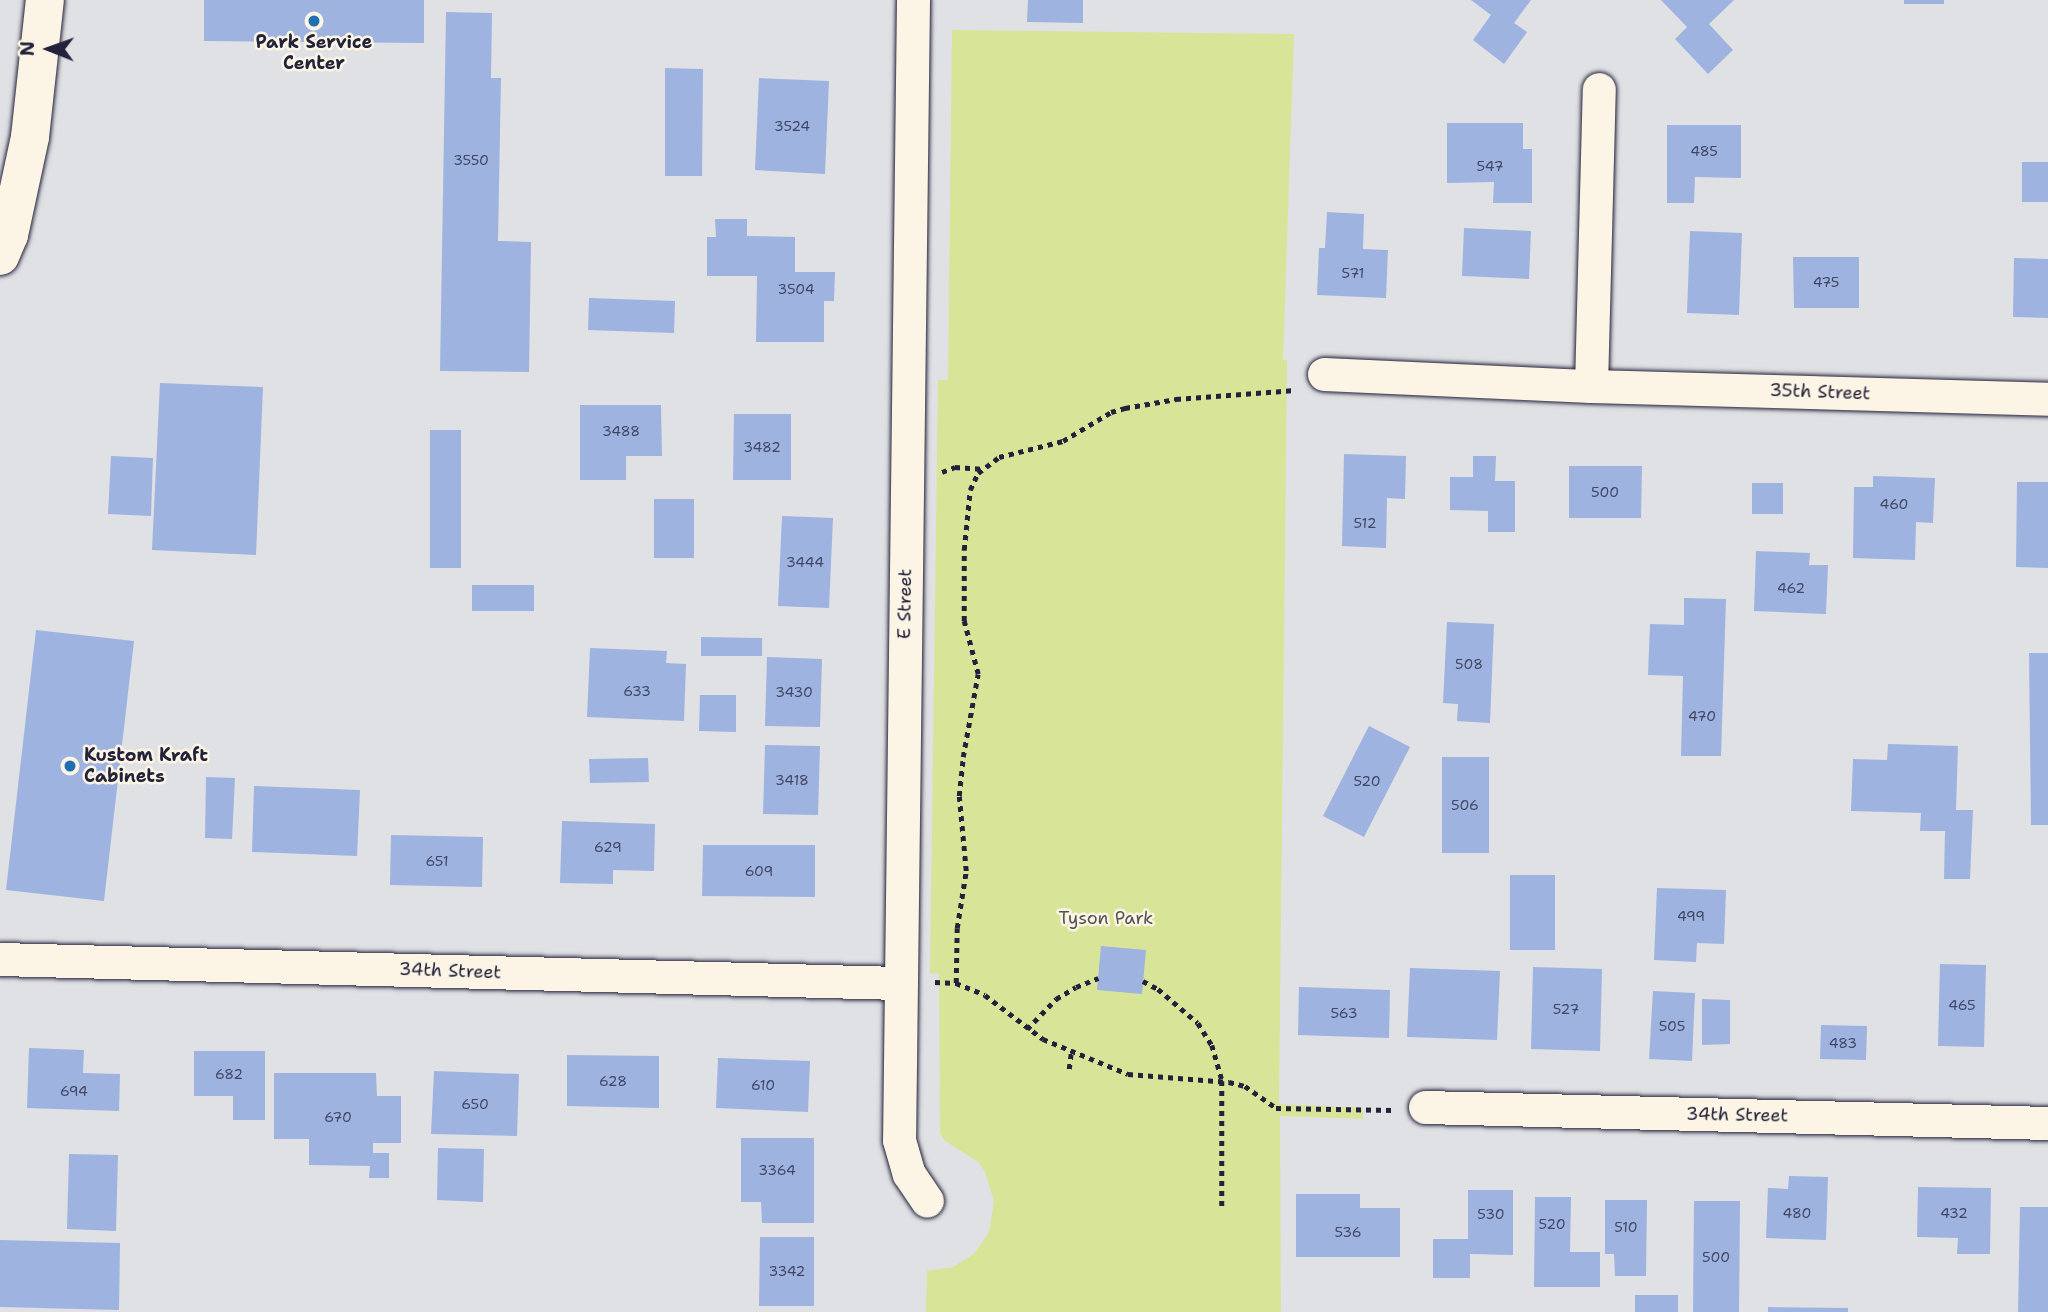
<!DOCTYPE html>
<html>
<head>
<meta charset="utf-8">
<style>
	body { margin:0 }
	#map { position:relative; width:2048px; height:1312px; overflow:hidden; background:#e0e1e4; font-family:"Shantell Sans",sans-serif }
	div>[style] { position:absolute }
	.green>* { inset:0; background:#d8e598 }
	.building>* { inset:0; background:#9eb3e0 }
	.path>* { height:4.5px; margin-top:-2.25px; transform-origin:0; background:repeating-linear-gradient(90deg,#22223b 0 5px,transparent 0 10px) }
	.roads { filter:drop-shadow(0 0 2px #22223b) drop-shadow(0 0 2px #22223b) }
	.street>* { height:33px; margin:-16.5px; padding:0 16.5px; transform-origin:16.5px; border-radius:16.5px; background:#fcf5e5 }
	.secondary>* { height:38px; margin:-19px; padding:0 19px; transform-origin:19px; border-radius:19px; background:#fcf5e5 }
	.dots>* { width:19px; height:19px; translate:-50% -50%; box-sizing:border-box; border:4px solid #fcf5e5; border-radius:50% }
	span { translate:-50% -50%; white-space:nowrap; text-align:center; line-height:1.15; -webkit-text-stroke:5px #fcf5e5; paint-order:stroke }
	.number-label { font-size:14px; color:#414664 }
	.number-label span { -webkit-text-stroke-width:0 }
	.poi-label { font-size:18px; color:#22223b; font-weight:700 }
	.left { translate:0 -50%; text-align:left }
	.street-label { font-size:18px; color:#22223b }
	.park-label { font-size:18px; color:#505352 }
	.north { position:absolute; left:14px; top:14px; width:70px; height:70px; -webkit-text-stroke:5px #fcf5e5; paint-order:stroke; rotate:271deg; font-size:19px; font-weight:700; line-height:28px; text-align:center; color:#22223b }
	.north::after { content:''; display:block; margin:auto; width:24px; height:32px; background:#22223b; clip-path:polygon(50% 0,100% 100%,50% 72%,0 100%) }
</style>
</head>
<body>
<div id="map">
	<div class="green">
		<div style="clip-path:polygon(952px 30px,1294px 34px,1283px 360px,1287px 360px,1279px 1104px,1363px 1108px,1363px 1119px,1280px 1116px,1281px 1312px,926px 1312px,927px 1271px,953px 1267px,974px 1254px,989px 1232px,994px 1201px,985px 1172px,978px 1162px,944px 1140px,940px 1133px,939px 974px,930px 973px,938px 380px,948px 380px)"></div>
	</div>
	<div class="building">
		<div style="clip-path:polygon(204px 0,424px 0,424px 43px,204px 41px)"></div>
		<div style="clip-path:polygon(1028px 0,1083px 0,1083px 23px,1027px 22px)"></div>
		<div style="clip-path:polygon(1471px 0,1531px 0,1514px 23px,1527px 32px,1504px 64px,1473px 40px,1491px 15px)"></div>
		<div style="clip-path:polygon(1661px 0,1734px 0,1709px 24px,1733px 50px,1708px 74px,1675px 39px,1687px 27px)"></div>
		<div style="clip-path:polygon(1904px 0,1944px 0,1944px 4px,1904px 4px)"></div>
		<div style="clip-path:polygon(446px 12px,492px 13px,491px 78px,501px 78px,498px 241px,531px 242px,529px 372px,440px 371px)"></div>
		<div style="clip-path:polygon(665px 68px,703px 69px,702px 176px,665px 176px)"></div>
		<div style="clip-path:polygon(759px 78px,829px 81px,825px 174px,755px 170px)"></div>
		<div style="clip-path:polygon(1447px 123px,1523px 123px,1523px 149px,1532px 149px,1532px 203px,1493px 203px,1494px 182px,1447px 183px)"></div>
		<div style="clip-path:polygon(1667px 125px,1741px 125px,1741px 178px,1695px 177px,1694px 203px,1667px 203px)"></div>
		<div style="clip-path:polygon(2022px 162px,2048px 162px,2048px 202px,2022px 202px)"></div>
		<div style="clip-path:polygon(1327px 212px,1364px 214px,1363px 249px,1388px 250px,1386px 298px,1317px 295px,1319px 248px,1325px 248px)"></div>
		<div style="clip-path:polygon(715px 219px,747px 219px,747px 236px,795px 237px,795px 272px,835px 272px,834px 301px,824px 301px,824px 342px,756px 342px,757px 276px,707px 276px,707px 237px,716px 237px)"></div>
		<div style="clip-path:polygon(1464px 228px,1531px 231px,1529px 279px,1462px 276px)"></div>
		<div style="clip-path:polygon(1690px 231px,1742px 233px,1739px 315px,1687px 313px)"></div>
		<div style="clip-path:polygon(1793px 257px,1859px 257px,1859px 308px,1794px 308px)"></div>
		<div style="clip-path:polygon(2014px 258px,2048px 259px,2048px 318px,2013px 317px)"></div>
		<div style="clip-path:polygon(589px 298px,675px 301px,674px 333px,588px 330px)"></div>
		<div style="clip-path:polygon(160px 383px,263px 387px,256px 555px,152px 550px)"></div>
		<div style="clip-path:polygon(580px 405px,661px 405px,662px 456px,626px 456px,626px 480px,580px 480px)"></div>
		<div style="clip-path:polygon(734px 414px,791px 414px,791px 480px,733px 480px)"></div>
		<div style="clip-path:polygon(430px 430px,461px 430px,461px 568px,430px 568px)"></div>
		<div style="clip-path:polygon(1344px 454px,1406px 456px,1405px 499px,1387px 498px,1386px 548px,1342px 546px)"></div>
		<div style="clip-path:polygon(111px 456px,153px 458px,151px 516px,108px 514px)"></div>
		<div style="clip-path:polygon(1473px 456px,1496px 456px,1495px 481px,1515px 481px,1515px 532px,1488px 532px,1488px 511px,1450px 510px,1450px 477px,1473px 477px)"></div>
		<div style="clip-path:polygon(1569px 466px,1642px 466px,1641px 518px,1569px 518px)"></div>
		<div style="clip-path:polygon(1873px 476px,1935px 478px,1933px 523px,1916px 522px,1915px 560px,1853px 558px,1854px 487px,1873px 487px)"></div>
		<div style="clip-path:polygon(2017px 482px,2048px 482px,2048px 568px,2016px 567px)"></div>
		<div style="clip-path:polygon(1752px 483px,1783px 483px,1783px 514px,1752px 514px)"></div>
		<div style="clip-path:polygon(654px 499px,694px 499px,694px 558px,654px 558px)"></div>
		<div style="clip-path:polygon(782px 516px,833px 518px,829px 608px,778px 606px)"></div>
		<div style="clip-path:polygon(1756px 551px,1810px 553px,1809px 565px,1828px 565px,1826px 614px,1754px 611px)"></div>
		<div style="clip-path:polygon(472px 585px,534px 585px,534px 611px,472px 611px)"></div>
		<div style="clip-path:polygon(1684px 598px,1726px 599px,1721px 756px,1681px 756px,1683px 676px,1648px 675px,1650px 624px,1684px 625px)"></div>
		<div style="clip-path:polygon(1447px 622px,1494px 624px,1490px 723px,1457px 721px,1458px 704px,1443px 703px)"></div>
		<div style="clip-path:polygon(36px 630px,134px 641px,104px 901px,6px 890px)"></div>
		<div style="clip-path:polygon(701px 637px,762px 638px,762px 656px,701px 656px)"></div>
		<div style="clip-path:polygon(590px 648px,667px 651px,666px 663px,686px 664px,684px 721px,587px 717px)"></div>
		<div style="clip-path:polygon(2029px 653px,2048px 653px,2048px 825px,2031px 825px)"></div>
		<div style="clip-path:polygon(767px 657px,822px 659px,820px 727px,765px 726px)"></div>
		<div style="clip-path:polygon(700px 695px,736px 695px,736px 732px,699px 731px)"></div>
		<div style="clip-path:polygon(1369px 726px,1410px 747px,1364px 837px,1323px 816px)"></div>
		<div style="clip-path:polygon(1888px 744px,1958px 746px,1956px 810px,1973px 810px,1970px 879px,1944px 879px,1945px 831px,1920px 831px,1921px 813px,1851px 811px,1853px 759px,1887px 760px)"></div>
		<div style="clip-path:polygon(765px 745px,820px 746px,818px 815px,763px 814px)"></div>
		<div style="clip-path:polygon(1442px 757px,1489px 757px,1489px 853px,1442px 853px)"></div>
		<div style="clip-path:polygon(648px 758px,649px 782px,590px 783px,589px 759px)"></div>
		<div style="clip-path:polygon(206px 777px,235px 778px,232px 839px,205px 838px)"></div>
		<div style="clip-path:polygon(254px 786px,360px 790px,357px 856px,252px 852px)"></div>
		<div style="clip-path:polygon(562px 821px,655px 824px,654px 871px,613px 870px,613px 884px,560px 883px)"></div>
		<div style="clip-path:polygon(391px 835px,483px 837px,482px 887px,390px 885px)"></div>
		<div style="clip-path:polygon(703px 845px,815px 845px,815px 897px,702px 896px)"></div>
		<div style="clip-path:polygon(1510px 875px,1555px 875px,1555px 950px,1510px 950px)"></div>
		<div style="clip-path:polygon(1657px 888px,1726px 890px,1724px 944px,1697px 943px,1696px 962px,1654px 960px)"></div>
		<div style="clip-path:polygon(1101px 946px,1146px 950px,1142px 994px,1097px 990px)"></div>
		<div style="clip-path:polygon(1940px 964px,1986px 965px,1984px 1047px,1938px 1046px)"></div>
		<div style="clip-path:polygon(1533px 967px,1602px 969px,1600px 1051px,1531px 1049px)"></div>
		<div style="clip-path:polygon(1410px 968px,1500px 971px,1497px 1040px,1407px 1037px)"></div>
		<div style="clip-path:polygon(1299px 987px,1390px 990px,1389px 1038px,1298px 1035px)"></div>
		<div style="clip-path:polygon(1653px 991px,1695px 993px,1692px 1061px,1649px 1059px)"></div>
		<div style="clip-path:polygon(1702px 999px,1730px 1000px,1730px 1044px,1702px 1045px)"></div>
		<div style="clip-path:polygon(1821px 1025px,1867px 1026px,1866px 1060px,1820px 1059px)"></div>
		<div style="clip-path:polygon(29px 1048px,84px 1050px,83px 1073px,120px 1074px,119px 1111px,27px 1108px)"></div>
		<div style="clip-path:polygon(194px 1051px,265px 1051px,265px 1120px,233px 1120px,233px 1096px,194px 1096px)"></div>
		<div style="clip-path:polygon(567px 1055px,659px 1056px,659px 1108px,567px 1106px)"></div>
		<div style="clip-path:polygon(718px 1058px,810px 1061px,808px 1112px,716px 1108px)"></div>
		<div style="clip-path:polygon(434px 1071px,519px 1074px,517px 1136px,431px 1134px)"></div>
		<div style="clip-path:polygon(274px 1073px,376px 1073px,377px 1096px,401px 1096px,401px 1143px,373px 1143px,373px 1153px,389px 1153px,389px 1178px,369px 1178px,370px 1166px,309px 1165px,309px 1139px,274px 1139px)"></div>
		<div style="clip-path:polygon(741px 1138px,814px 1138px,814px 1223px,762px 1223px,761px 1202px,741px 1202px)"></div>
		<div style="clip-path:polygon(438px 1148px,484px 1149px,483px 1202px,437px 1200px)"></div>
		<div style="clip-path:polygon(69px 1154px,118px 1155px,116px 1231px,67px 1229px)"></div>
		<div style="clip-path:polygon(1789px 1176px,1828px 1177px,1826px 1240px,1766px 1238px,1768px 1188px,1788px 1189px)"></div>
		<div style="clip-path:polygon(1918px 1187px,1991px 1188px,1990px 1254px,1957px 1254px,1958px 1238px,1917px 1237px)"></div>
		<div style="clip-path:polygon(1468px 1190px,1513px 1190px,1513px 1255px,1470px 1254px,1470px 1278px,1433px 1278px,1433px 1239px,1468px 1239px)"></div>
		<div style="clip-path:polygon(1296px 1194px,1360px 1194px,1360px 1208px,1400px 1208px,1400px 1257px,1296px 1257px)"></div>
		<div style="clip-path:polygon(1535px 1197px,1571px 1197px,1570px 1252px,1600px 1252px,1600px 1287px,1534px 1287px)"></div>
		<div style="clip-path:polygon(1605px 1200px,1647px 1200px,1646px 1276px,1615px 1276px,1614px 1254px,1605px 1254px)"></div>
		<div style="clip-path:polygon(1694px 1201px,1740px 1201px,1739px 1312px,1693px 1312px)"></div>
		<div style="clip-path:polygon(2020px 1207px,2048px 1207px,2048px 1312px,2018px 1312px)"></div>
		<div style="clip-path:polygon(760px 1237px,814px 1237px,814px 1306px,759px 1306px)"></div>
		<div style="clip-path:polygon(0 1240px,120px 1243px,119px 1310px,0 1307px)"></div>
		<div style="clip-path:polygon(1635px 1295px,1678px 1295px,1678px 1312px,1635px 1312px)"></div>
		<div style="clip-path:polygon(1768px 1307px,1848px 1308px,1848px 1312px,1768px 1312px)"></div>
	</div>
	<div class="path">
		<div style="left:942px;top:472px;width:14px;rotate:-21deg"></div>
		<div style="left:955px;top:467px;width:26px;rotate:4deg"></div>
		<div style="left:1143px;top:981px;width:17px;rotate:28deg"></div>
		<div style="left:1158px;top:989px;width:52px;rotate:40.4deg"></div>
		<div style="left:1198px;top:1023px;width:26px;rotate:58deg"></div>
		<div style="left:1212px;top:1045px;width:37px;rotate:74deg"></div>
		<div style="left:1222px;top:1081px;width:128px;rotate:90deg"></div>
		<div style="left:935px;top:982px;width:21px;rotate:3deg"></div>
		<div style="left:956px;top:983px;width:31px;rotate:22deg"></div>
		<div style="left:985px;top:995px;width:73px;rotate:37.2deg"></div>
		<div style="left:1043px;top:1039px;width:92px;rotate:22.4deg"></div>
		<div style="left:1128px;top:1074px;width:101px;rotate:4.5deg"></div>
		<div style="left:1229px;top:1082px;width:16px;rotate:14deg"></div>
		<div style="left:1245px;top:1086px;width:38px;rotate:35deg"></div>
		<div style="left:1276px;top:1108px;width:117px;rotate:1deg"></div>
		<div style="left:956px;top:983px;width:55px;rotate:-89deg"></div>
		<div style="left:957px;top:928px;width:58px;rotate:-81deg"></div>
		<div style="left:966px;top:871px;width:75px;rotate:-95.3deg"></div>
		<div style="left:959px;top:796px;width:39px;rotate:-84deg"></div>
		<div style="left:963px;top:757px;width:84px;rotate:-79.8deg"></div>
		<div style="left:978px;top:674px;width:55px;rotate:-104.8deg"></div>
		<div style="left:964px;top:621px;width:71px;rotate:-90deg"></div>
		<div style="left:964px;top:550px;width:60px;rotate:-84.3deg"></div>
		<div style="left:970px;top:490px;width:19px;rotate:-65deg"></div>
		<div style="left:978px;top:473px;width:26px;rotate:-37deg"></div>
		<div style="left:999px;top:457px;width:66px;rotate:-14deg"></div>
		<div style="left:1063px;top:441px;width:56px;rotate:-31.1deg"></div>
		<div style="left:1111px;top:412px;width:15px;rotate:-16deg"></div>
		<div style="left:1125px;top:408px;width:52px;rotate:-10deg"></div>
		<div style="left:1176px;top:399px;width:119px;rotate:-4.3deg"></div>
		<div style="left:1027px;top:1029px;width:42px;rotate:-46deg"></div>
		<div style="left:1056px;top:999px;width:23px;rotate:-31deg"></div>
		<div style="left:1076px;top:987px;width:24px;rotate:-22deg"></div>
		<div style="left:1069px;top:1069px;width:16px;rotate:-83deg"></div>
	</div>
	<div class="roads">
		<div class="street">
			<div style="left:913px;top:0;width:1140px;rotate:90.7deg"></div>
			<div style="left:899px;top:1140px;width:35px;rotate:74deg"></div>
			<div style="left:909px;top:1174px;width:32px;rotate:56deg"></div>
			<div style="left:1324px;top:374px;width:267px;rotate:2.6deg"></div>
			<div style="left:1591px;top:386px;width:457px;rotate:1.6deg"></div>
			<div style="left:1591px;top:386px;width:297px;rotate:-88.5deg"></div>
			<div style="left:0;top:959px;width:900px;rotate:1.53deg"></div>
			<div style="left:1425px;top:1107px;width:623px;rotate:1.47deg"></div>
		</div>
		<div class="secondary">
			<div style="left:0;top:256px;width:23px;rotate:-67deg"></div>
			<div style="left:9px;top:235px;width:100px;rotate:-77.9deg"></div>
			<div style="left:30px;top:137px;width:138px;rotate:-83.8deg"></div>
		</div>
	</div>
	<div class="dots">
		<div style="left:314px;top:21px;background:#1f6fb2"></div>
		<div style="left:70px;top:766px;background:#1f6fb2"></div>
	</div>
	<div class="number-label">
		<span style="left:792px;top:126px">3524</span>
		<span style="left:1704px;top:151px">485</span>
		<span style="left:471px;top:160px">3550</span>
		<span style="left:1490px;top:166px">547</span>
		<span style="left:1353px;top:273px">571</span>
		<span style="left:1826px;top:282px">475</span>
		<span style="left:796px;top:289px">3504</span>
		<span style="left:621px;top:431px">3488</span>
		<span style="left:762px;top:447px">3482</span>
		<span style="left:1605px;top:492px">500</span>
		<span style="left:1894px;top:504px">460</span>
		<span style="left:1365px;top:523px">512</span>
		<span style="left:805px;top:562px">3444</span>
		<span style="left:1791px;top:588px">462</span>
		<span style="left:1469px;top:664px">508</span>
		<span style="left:637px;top:691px">633</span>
		<span style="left:794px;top:692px">3430</span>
		<span style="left:1702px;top:716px">470</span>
		<span style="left:792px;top:780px">3418</span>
		<span style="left:1367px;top:781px">520</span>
		<span style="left:1465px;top:805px">506</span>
		<span style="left:608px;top:847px">629</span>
		<span style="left:437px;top:861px">651</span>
		<span style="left:759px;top:871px">609</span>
		<span style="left:1691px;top:916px">499</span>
		<span style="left:1962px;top:1005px">465</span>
		<span style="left:1566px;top:1009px">527</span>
		<span style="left:1344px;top:1013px">563</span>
		<span style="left:1672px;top:1026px">505</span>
		<span style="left:1843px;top:1043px">483</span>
		<span style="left:229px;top:1074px">682</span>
		<span style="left:613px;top:1081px">628</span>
		<span style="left:763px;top:1085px">610</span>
		<span style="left:74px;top:1091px">694</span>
		<span style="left:475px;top:1104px">650</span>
		<span style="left:338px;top:1117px">670</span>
		<span style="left:777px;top:1170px">3364</span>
		<span style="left:1797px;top:1213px">480</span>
		<span style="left:1954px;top:1213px">432</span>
		<span style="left:1491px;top:1214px">530</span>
		<span style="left:1552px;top:1224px">520</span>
		<span style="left:1626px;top:1227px">510</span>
		<span style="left:1348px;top:1232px">536</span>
		<span style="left:1716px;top:1257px">500</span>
		<span style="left:787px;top:1271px">3342</span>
	</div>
	<div class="poi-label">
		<span style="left:314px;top:53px">Park Service<br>Center</span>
		<span class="left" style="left:84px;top:766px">Kustom Kraft<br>Cabinets</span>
	</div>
	<div class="street-label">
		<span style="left:1820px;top:392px;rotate:2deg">35th Street</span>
		<span style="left:905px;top:604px;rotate:-89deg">E Street</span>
		<span style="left:450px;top:971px;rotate:2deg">34th Street</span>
		<span style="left:1737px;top:1115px;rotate:1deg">34th Street</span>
	</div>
	<div class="park-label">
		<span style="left:1106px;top:918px">Tyson Park</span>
	</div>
	<div class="north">N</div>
</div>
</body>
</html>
